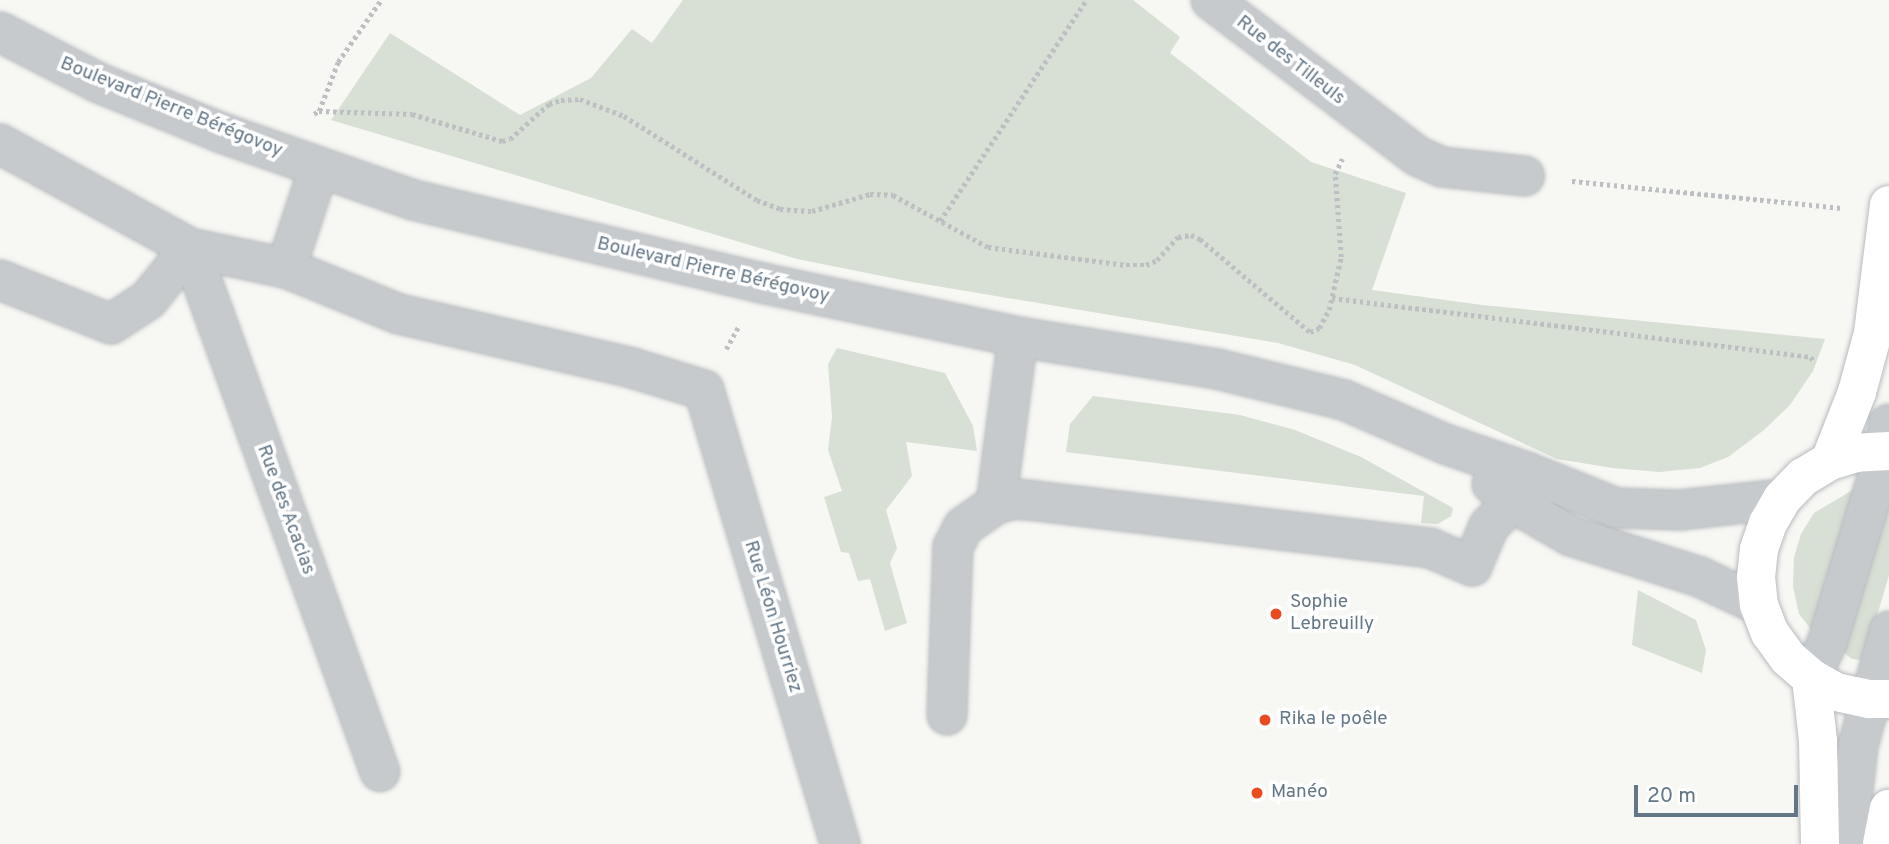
<!DOCTYPE html>
<html>
<head>
<meta charset="utf-8">
<style>
	body { margin:0 }
	#map { position:relative; width:1889px; height:844px; overflow:hidden; background:#f7f7f3; font-family:Overpass,sans-serif }
	div>[style] { position:absolute }
	.green>* { inset:0; background:#d8dfd4 }
	.path>* { height:4.5px; margin-top:-2.25px; transform-origin:0; background:repeating-linear-gradient(90deg,#bdc0c2 0 3.5px,transparent 0 7px) }
	.roads { filter:drop-shadow(0 0 2px #b7bbbf) drop-shadow(0 0 2px #b7bbbf) }
	.minor>* { height:38px; margin:-19px; padding:0 19px; transform-origin:19px; border-radius:19px; background:#c6cacd }
	.major>* { height:38px; margin:-19px; padding:0 19px; transform-origin:19px; border-radius:19px; background:#fff }
	.dots>* { width:19px; height:19px; translate:-50% -50%; box-sizing:border-box; border:4px solid #fff; border-radius:50% }
	span { translate:-50% -50%; white-space:nowrap; text-align:center; line-height:1.15; -webkit-text-stroke:7px #fff; paint-order:stroke }
	.street-label { font-size:19px; color:#647786 }
	.poi-label { font-size:19px; color:#647786 }
	.left { translate:0 -50%; text-align:left }
	.scale { position:absolute; left:1634px; top:785px; width:164px; height:32px; box-sizing:border-box; border:4px solid #647786; border-top:0; padding-left:9px; font-size:21px; line-height:24px; white-space:nowrap; color:#647786; -webkit-text-stroke:5px #fff; paint-order:stroke }
</style>
</head>
<body>
<div id="map">
	<div class="green">
		<div style="clip-path:polygon(683px 0,1133px 0,1180px 37px,1170px 53px,1311px 162px,1406px 193px,1372px 290px,1482px 305px,1825px 339px,1813px 371px,1790px 405px,1764px 430px,1728px 457px,1700px 468px,1659px 472px,1613px 468px,1557px 459px,1355px 365px,1278px 343px,912px 282px,797px 259px,331px 120px,390px 33px,520px 115px,591px 78px,632px 29px,652px 43px)"></div>
		<div style="clip-path:polygon(837px 348px,945px 373px,973px 426px,977px 451px,906px 442px,912px 476px,886px 510px,897px 548px,890px 563px,907px 623px,885px 631px,870px 579px,858px 581px,849px 553px,841px 552px,824px 497px,842px 491px,828px 450px,832px 417px,828px 364px)"></div>
		<div style="clip-path:polygon(1093px 396px,1240px 415px,1295px 430px,1361px 457px,1453px 508px,1451px 516px,1438px 524px,1421px 523px,1424px 496px,1066px 452px,1070px 424px)"></div>
		<div style="clip-path:polygon(1856px 488px,1813px 632px,1799px 614px,1793px 587px,1794px 557px,1801px 534px,1814px 513px)"></div>
		<div style="clip-path:polygon(1889px 494px,1889px 575px,1864px 660px,1852px 659px,1843px 652px)"></div>
		<div style="clip-path:polygon(1638px 590px,1696px 620px,1706px 650px,1702px 673px,1632px 645px)"></div>
	</div>
	<div class="path">
		<div style="left:319px;top:111px;width:53px;rotate:-68.8deg"></div>
		<div style="left:338px;top:62px;width:75px;rotate:-55.3deg"></div>
		<div style="left:314px;top:114px;width:6px;rotate:-31deg"></div>
		<div style="left:319px;top:111px;width:93px;rotate:1.8deg"></div>
		<div style="left:412px;top:114px;width:94px;rotate:16.7deg"></div>
		<div style="left:502px;top:141px;width:8px;rotate:-14deg"></div>
		<div style="left:510px;top:139px;width:52px;rotate:-41.9deg"></div>
		<div style="left:549px;top:104px;width:13px;rotate:-18deg"></div>
		<div style="left:561px;top:100px;width:19px;rotate:-3deg"></div>
		<div style="left:580px;top:99px;width:47px;rotate:21.1deg"></div>
		<div style="left:624px;top:116px;width:157px;rotate:32.3deg"></div>
		<div style="left:757px;top:200px;width:25px;rotate:21deg"></div>
		<div style="left:780px;top:209px;width:32px;rotate:4deg"></div>
		<div style="left:812px;top:211px;width:60px;rotate:-16.3deg"></div>
		<div style="left:870px;top:194px;width:23px;rotate:2deg"></div>
		<div style="left:893px;top:195px;width:108px;rotate:28.7deg"></div>
		<div style="left:988px;top:247px;width:139px;rotate:7.4deg"></div>
		<div style="left:1126px;top:265px;width:20px"></div>
		<div style="left:1146px;top:265px;width:12px;rotate:-24deg"></div>
		<div style="left:1157px;top:260px;width:31px;rotate:-48deg"></div>
		<div style="left:1178px;top:237px;width:13px;rotate:-9deg"></div>
		<div style="left:1191px;top:235px;width:10px;rotate:24deg"></div>
		<div style="left:1200px;top:239px;width:144px;rotate:40.2deg"></div>
		<div style="left:1310px;top:332px;width:10px;rotate:-24deg"></div>
		<div style="left:1319px;top:328px;width:21px;rotate:-61deg"></div>
		<div style="left:1329px;top:310px;width:54px;rotate:-77.2deg"></div>
		<div style="left:1341px;top:257px;width:83px;rotate:-94.1deg"></div>
		<div style="left:1335px;top:174px;width:17px;rotate:-65deg"></div>
		<div style="left:1572px;top:181px;width:271px;rotate:5.7deg"></div>
		<div style="left:940px;top:221px;width:265px;rotate:-56.5deg"></div>
		<div style="left:1332px;top:298px;width:483px;rotate:7deg"></div>
		<div style="left:1811px;top:357px;width:7px;rotate:56deg"></div>
		<div style="left:726px;top:349px;width:26px;rotate:-61deg"></div>
	</div>
	<div class="roads">
		<div class="minor">
			<div style="left:1211px;top:0;width:258px;rotate:37.1deg"></div>
			<div style="left:1417px;top:156px;width:27px;rotate:24deg"></div>
			<div style="left:1442px;top:167px;width:83px;rotate:6.2deg"></div>
			<div style="left:0;top:32px;width:111px;rotate:27.3deg"></div>
			<div style="left:99px;top:83px;width:133px;rotate:22.1deg"></div>
			<div style="left:222px;top:133px;width:202px;rotate:19.3deg"></div>
			<div style="left:413px;top:200px;width:359px;rotate:13.4deg"></div>
			<div style="left:762px;top:283px;width:262px;rotate:11.9deg"></div>
			<div style="left:1018px;top:337px;width:202px;rotate:9.1deg"></div>
			<div style="left:1217px;top:369px;width:131px;rotate:13.7deg"></div>
			<div style="left:1344px;top:400px;width:110px;rotate:23.5deg"></div>
			<div style="left:1445px;top:444px;width:87px;rotate:18.9deg"></div>
			<div style="left:1527px;top:472px;width:96px;rotate:22deg"></div>
			<div style="left:1616px;top:508px;width:64px;rotate:1.8deg"></div>
			<div style="left:1680px;top:510px;width:103px;rotate:-6.2deg"></div>
			<div style="left:0;top:144px;width:217px;rotate:28.7deg"></div>
			<div style="left:190px;top:248px;width:98px;rotate:11.8deg"></div>
			<div style="left:286px;top:268px;width:122px;rotate:22.2deg"></div>
			<div style="left:399px;top:314px;width:239px;rotate:13deg"></div>
			<div style="left:632px;top:368px;width:75px;rotate:17deg"></div>
			<div style="left:704px;top:390px;width:474px;rotate:73.3deg"></div>
			<div style="left:190px;top:248px;width:557px;rotate:70.07deg"></div>
			<div style="left:286px;top:268px;width:105px;rotate:-71.7deg"></div>
			<div style="left:0;top:280px;width:119px;rotate:21.6deg"></div>
			<div style="left:111px;top:324px;width:44px;rotate:-33deg"></div>
			<div style="left:148px;top:300px;width:67px;rotate:-51.1deg"></div>
			<div style="left:1492px;top:484px;width:27px;rotate:42deg"></div>
			<div style="left:1512px;top:502px;width:68px;rotate:30deg"></div>
			<div style="left:1571px;top:536px;width:135px;rotate:17.6deg"></div>
			<div style="left:1700px;top:577px;width:65px;rotate:25.4deg"></div>
			<div style="left:996px;top:504px;width:168px;rotate:-82.5deg"></div>
			<div style="left:1811px;top:678px;width:42px;rotate:-65.9deg"></div>
			<div style="left:1828px;top:640px;width:197px;rotate:-73.2deg"></div>
			<div style="left:1885px;top:451px;width:27px;rotate:-82deg"></div>
			<div style="left:947px;top:715px;width:168px;rotate:-88deg"></div>
			<div style="left:953px;top:547px;width:22px;rotate:-63deg"></div>
			<div style="left:963px;top:527px;width:40px;rotate:-34.9deg"></div>
			<div style="left:996px;top:504px;width:20px;rotate:-15deg"></div>
			<div style="left:1015px;top:499px;width:21px;rotate:5deg"></div>
			<div style="left:1036px;top:501px;width:397px;rotate:6.8deg"></div>
			<div style="left:1430px;top:548px;width:46px;rotate:23.2deg"></div>
			<div style="left:1472px;top:566px;width:43px;rotate:-67deg"></div>
			<div style="left:1489px;top:526px;width:33px;rotate:-46deg"></div>
			<div style="left:1847px;top:844px;width:99px;rotate:-83.6deg"></div>
			<div style="left:1858px;top:746px;width:119px;rotate:-74.9deg"></div>
		</div>
		<div class="major">
			<div style="left:1889px;top:451px;width:33px;rotate:177deg"></div>
			<div style="left:1856px;top:453px;width:27px;rotate:163deg"></div>
			<div style="left:1830px;top:461px;width:31px;rotate:149deg"></div>
			<div style="left:1803px;top:477px;width:30px;rotate:134deg"></div>
			<div style="left:1782px;top:499px;width:28px;rotate:120deg"></div>
			<div style="left:1768px;top:523px;width:28px;rotate:109deg"></div>
			<div style="left:1759px;top:549px;width:28px;rotate:96deg"></div>
			<div style="left:1756px;top:577px;width:28px;rotate:84deg"></div>
			<div style="left:1759px;top:605px;width:30px;rotate:69deg"></div>
			<div style="left:1770px;top:633px;width:31px;rotate:54deg"></div>
			<div style="left:1788px;top:658px;width:30px;rotate:41deg"></div>
			<div style="left:1811px;top:678px;width:29px;rotate:29deg"></div>
			<div style="left:1836px;top:692px;width:34px;rotate:12deg"></div>
			<div style="left:1869px;top:699px;width:20px"></div>
			<div style="left:1830px;top:461px;width:74px;rotate:-68.6deg"></div>
			<div style="left:1857px;top:392px;width:61px;rotate:-74.8deg"></div>
			<div style="left:1873px;top:333px;width:129px;rotate:-82.9deg"></div>
			<div style="left:1811px;top:678px;width:62px;rotate:83.6deg"></div>
			<div style="left:1818px;top:740px;width:104px;rotate:88.9deg"></div>
			<div style="left:1882px;top:844px;width:36px;rotate:-79deg"></div>
		</div>
	</div>
	<div class="dots">
		<div style="left:1276px;top:614px;background:#eb4c1f"></div>
		<div style="left:1265px;top:720px;background:#eb4c1f"></div>
		<div style="left:1257px;top:793px;background:#eb4c1f"></div>
	</div>
	<div class="street-label">
		<span style="left:1290px;top:61px;rotate:38deg">Rue des Tilleuls</span>
		<span style="left:171px;top:108px;rotate:22deg">Boulevard Pierre Bérégovoy</span>
		<span style="left:713px;top:271px;rotate:13deg">Boulevard Pierre Bérégovoy</span>
		<span style="left:285px;top:510px;rotate:70deg">Rue des Acacias</span>
		<span style="left:772px;top:617px;rotate:73deg">Rue Léon Hourriez</span>
	</div>
	<div class="poi-label">
		<span class="left" style="left:1290px;top:614px">Sophie<br>Lebreuilly</span>
		<span class="left" style="left:1279px;top:720px">Rika le poêle</span>
		<span class="left" style="left:1271px;top:793px">Manéo</span>
	</div>
	<div class="scale">20 m</div>
</div>
</body>
</html>
